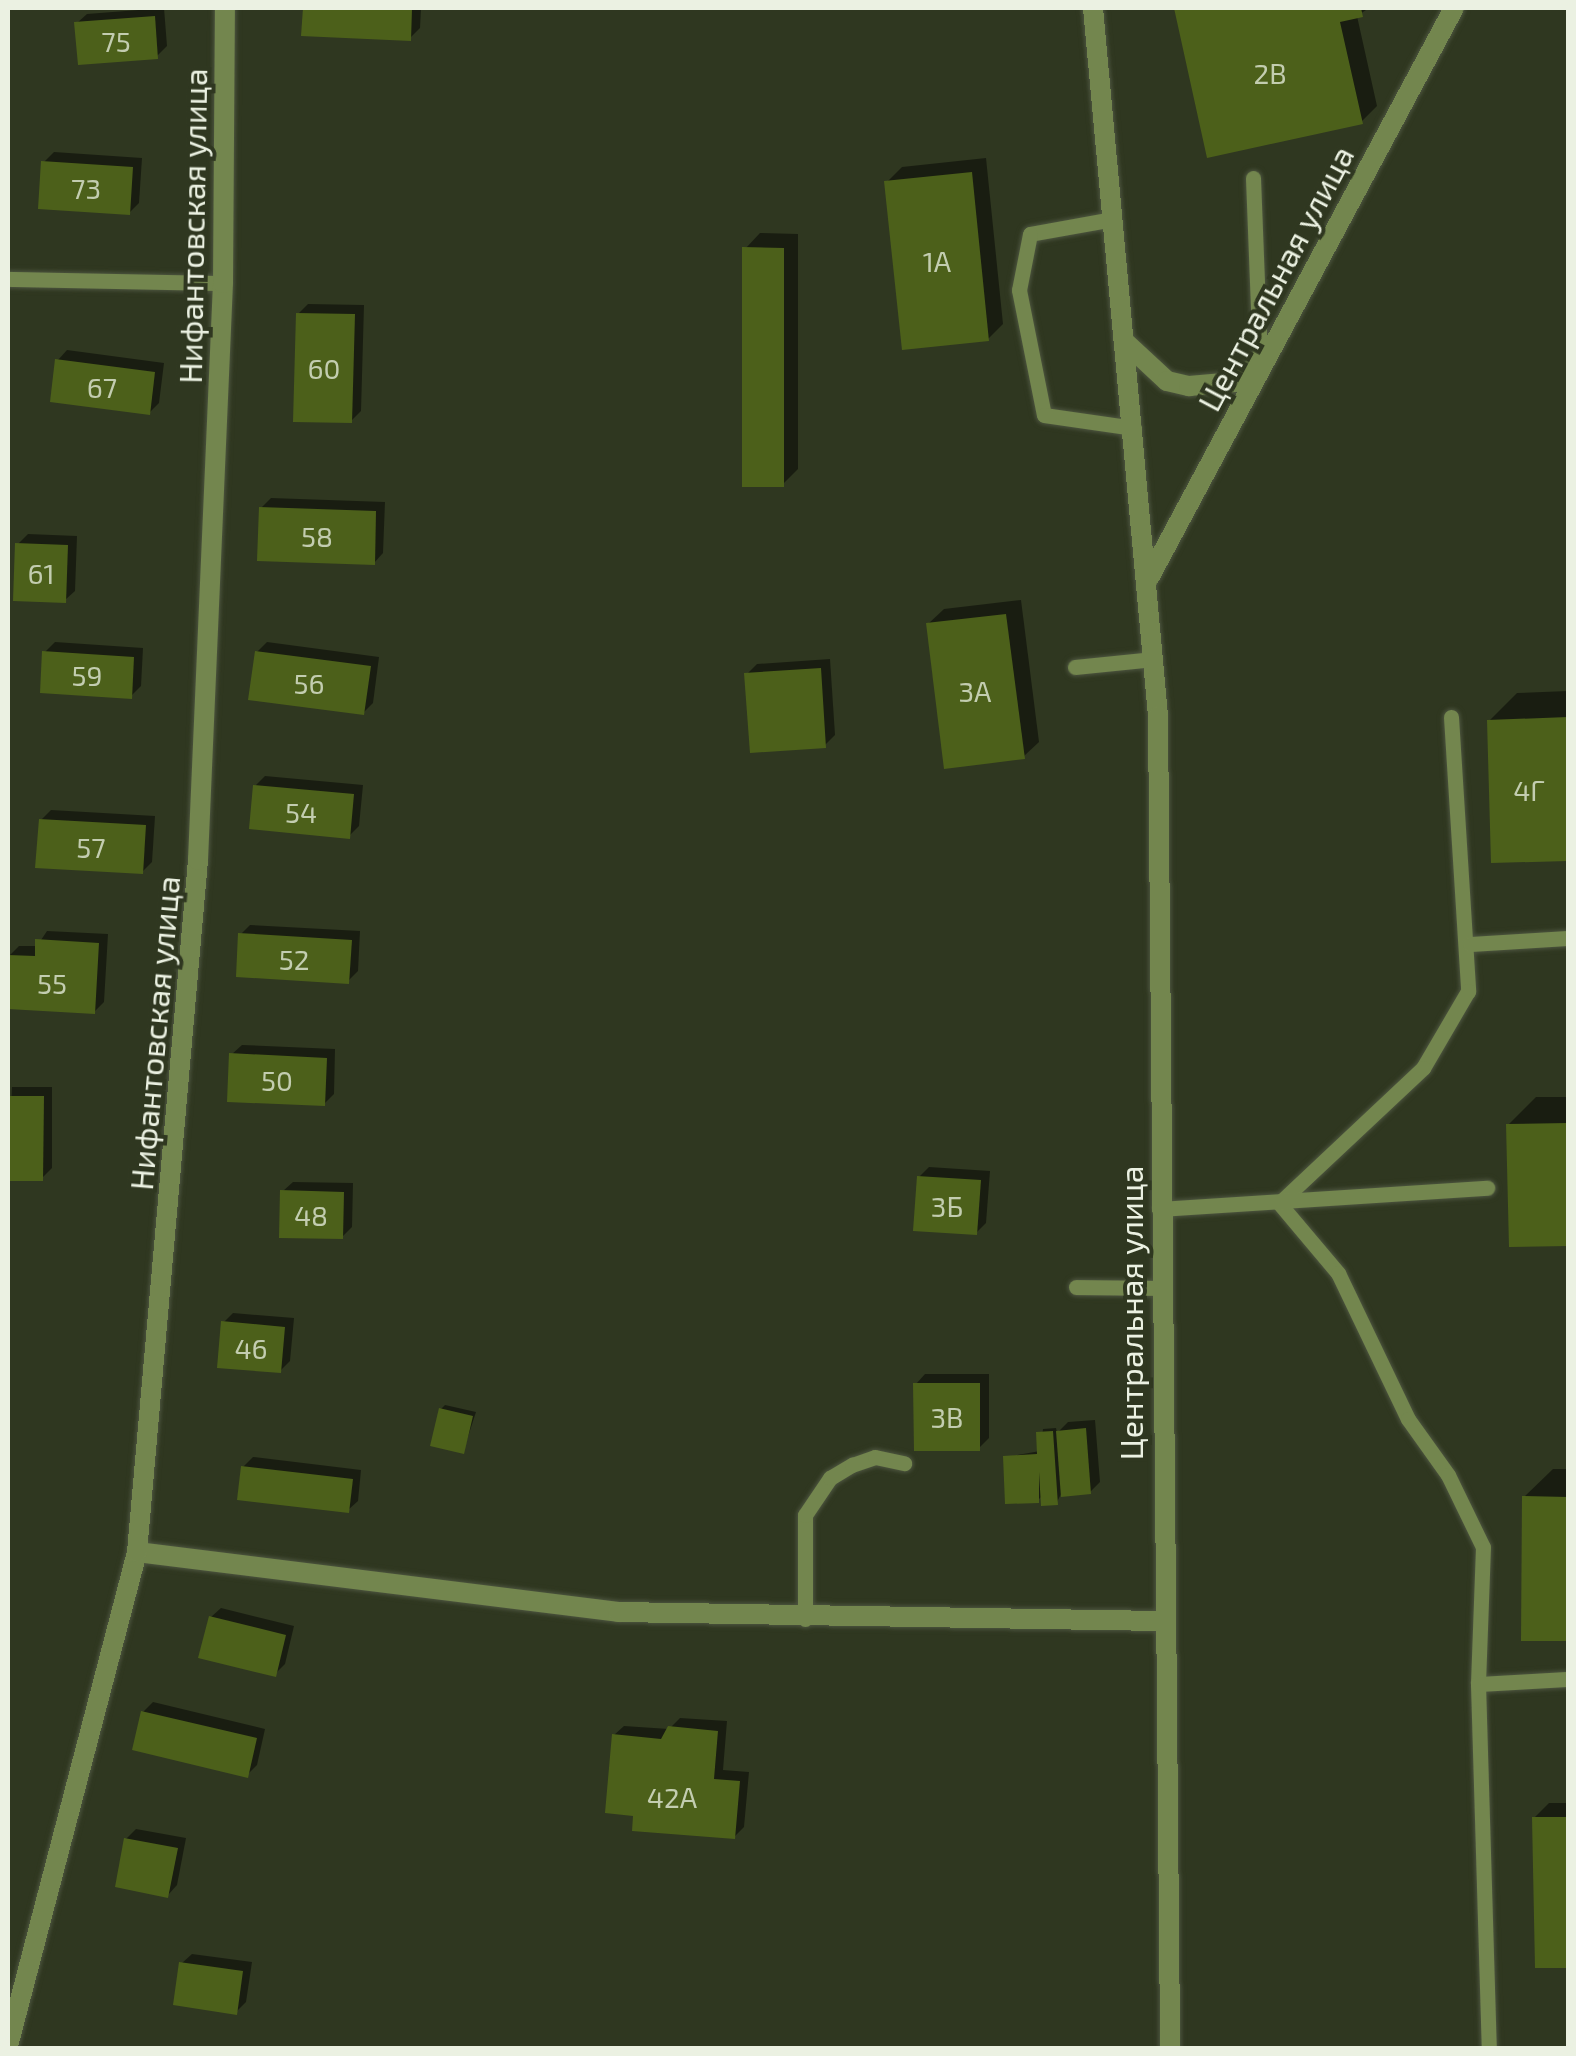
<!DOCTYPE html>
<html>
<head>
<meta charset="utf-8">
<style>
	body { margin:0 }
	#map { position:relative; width:1576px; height:2056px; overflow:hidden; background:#2f3720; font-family:"Exo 2",sans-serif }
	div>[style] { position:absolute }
	.shadow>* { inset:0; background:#0007 }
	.building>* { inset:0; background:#4c601a }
	.roads { filter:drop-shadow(0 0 2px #4d553f) drop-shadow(0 0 2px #4d553f) }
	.service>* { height:15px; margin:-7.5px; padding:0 7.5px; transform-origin:7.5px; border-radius:7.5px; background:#73864e }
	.minor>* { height:20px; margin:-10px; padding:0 10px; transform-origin:10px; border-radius:10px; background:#73864e }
	.tertiary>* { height:20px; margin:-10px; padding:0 10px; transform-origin:10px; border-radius:10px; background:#73864e }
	span { translate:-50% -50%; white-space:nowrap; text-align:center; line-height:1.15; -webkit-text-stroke:8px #2f3720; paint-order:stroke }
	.number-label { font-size:28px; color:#c3cdb0 }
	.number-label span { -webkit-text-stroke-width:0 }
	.street-label { font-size:32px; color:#ebf1e2 }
	.frame { position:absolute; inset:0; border:10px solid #ebf1e2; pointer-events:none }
</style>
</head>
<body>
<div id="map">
	<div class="shadow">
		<div style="clip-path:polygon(164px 8px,167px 46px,157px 56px,77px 23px,87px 14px)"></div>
		<div style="clip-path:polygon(305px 8px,421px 8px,420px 28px,410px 38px,304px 33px)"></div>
		<div style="clip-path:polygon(1177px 8px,1369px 8px,1357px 16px,1377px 106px,1362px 121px,1209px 155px)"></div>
		<div style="clip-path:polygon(54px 152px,142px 158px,139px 203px,129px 213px,44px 162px)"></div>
		<div style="clip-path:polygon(986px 158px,1003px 324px,988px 339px,887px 182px,902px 167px)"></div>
		<div style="clip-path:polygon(760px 233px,798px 234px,798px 469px,783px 484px,745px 249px)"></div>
		<div style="clip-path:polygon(308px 304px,364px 305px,361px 411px,351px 421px,298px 314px)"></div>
		<div style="clip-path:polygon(67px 350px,164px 363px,159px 403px,149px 413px,58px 360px)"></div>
		<div style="clip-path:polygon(271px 498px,385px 502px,383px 553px,374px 563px,261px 508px)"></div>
		<div style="clip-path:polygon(28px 534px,77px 536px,75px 591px,65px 600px,18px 544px)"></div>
		<div style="clip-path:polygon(1021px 600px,1039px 742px,1023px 757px,928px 624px,944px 609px)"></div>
		<div style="clip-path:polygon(55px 642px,143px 648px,141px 686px,131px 696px,45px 652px)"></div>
		<div style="clip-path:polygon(267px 642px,379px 657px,373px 703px,363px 713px,257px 652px)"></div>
		<div style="clip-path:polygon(830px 659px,835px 735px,825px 745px,747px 674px,757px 664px)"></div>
		<div style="clip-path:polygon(1568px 691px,1568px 858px,1494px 861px,1489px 721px,1517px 693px)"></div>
		<div style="clip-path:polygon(265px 776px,363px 785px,359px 826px,349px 836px,255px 786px)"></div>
		<div style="clip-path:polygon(51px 810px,155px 816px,152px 862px,142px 872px,41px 820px)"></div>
		<div style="clip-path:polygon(250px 925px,360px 931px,358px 971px,348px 981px,241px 934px)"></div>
		<div style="clip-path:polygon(47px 931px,108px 934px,104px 1002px,94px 1012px,8px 1007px,9px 956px,19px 946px,37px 946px)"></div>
		<div style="clip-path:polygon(242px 1045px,335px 1049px,334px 1094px,324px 1104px,232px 1054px)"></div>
		<div style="clip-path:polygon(12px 1087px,52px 1087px,52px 1168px,42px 1178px,8px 1178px)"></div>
		<div style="clip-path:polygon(1536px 1097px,1568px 1097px,1568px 1243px,1511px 1245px,1508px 1125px)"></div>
		<div style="clip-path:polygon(929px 1167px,990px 1171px,986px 1223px,976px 1233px,919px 1177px)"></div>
		<div style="clip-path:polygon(293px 1182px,353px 1183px,352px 1227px,342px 1237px,283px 1191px)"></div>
		<div style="clip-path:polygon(233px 1313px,294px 1318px,290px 1361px,280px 1371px,223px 1323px)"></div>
		<div style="clip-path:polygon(925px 1374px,989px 1374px,989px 1438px,979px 1448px,916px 1384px)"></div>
		<div style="clip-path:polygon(445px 1405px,476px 1412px,463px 1452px,441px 1409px)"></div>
		<div style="clip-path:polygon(1095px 1420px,1100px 1482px,1090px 1492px,1061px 1494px,1057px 1502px,1043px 1495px,1038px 1500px,1006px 1457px,1040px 1451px,1043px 1429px,1056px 1428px,1057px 1433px,1068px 1422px)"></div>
		<div style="clip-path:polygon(253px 1457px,361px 1470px,358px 1501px,348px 1510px,243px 1467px)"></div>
		<div style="clip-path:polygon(1553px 1469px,1568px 1469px,1568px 1639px,1523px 1638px,1524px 1497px)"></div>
		<div style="clip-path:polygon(221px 1608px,294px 1626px,285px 1664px,275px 1674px,211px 1617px)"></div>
		<div style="clip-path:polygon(153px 1702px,265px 1729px,257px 1765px,247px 1775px,143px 1712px)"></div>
		<div style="clip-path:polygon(680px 1718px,727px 1721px,723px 1770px,749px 1772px,744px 1827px,734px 1837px,636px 1813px,614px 1735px,624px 1726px,669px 1729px)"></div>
		<div style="clip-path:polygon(1549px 1803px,1568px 1803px,1568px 1965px,1537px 1966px,1534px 1818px)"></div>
		<div style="clip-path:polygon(136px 1829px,186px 1838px,177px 1885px,168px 1895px,126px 1839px)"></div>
		<div style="clip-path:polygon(192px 1954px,252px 1962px,246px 2002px,236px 2012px,182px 1963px)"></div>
	</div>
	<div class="building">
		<div style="clip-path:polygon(303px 8px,412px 8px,411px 41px,301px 36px)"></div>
		<div style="clip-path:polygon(1174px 8px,1361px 8px,1363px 17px,1340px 22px,1363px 124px,1207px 158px)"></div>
		<div style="clip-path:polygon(155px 16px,158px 59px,78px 65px,74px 22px)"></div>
		<div style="clip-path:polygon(41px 161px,133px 167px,130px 215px,38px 209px)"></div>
		<div style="clip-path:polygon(972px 172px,989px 341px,902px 350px,884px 181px)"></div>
		<div style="clip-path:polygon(742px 247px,784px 248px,784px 487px,742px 487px)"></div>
		<div style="clip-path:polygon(296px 313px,355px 314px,352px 423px,293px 422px)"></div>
		<div style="clip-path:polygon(55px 359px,155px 372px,150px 415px,50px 402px)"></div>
		<div style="clip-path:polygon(259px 507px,376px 511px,375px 565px,257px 561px)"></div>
		<div style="clip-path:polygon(15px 543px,68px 545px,66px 603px,13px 601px)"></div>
		<div style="clip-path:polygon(1006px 614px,1025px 759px,944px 769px,926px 623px)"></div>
		<div style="clip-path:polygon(42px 651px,134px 657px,132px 699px,40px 693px)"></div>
		<div style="clip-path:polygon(255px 651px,371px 666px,364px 715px,248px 700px)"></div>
		<div style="clip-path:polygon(821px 668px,826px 748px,750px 753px,744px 673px)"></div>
		<div style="clip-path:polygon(1568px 717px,1568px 861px,1491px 863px,1487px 720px)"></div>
		<div style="clip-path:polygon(253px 785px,354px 794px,350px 839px,249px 829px)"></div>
		<div style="clip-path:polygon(39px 819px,146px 825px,143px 874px,35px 868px)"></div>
		<div style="clip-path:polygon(238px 933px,352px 940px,349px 984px,236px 977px)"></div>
		<div style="clip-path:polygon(35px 939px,99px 943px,95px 1014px,8px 1009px,8px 955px,35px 956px)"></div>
		<div style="clip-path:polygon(229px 1053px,327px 1058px,325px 1106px,227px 1102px)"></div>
		<div style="clip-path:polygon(8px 1096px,44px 1096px,43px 1181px,8px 1181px)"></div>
		<div style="clip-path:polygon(1568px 1123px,1568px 1246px,1509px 1247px,1506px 1124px)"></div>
		<div style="clip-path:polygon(917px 1176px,981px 1180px,977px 1235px,913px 1231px)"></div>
		<div style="clip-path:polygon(280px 1190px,344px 1192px,343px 1239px,279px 1238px)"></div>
		<div style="clip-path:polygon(221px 1321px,285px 1327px,281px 1373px,217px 1368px)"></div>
		<div style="clip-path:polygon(913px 1383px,980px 1383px,980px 1451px,914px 1451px)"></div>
		<div style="clip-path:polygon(439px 1408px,473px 1416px,464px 1454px,430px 1446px)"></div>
		<div style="clip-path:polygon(1086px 1428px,1091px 1494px,1061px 1497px,1056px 1431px)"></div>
		<div style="clip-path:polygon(1053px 1431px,1058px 1505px,1041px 1506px,1039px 1472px,1039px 1503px,1005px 1504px,1003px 1456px,1037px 1454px,1036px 1432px)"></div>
		<div style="clip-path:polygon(241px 1466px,353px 1479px,349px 1513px,237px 1500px)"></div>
		<div style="clip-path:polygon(1522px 1496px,1568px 1497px,1568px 1641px,1521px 1641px)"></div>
		<div style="clip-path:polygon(209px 1616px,286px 1635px,276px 1677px,198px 1658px)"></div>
		<div style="clip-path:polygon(141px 1711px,257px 1738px,248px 1778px,132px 1750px)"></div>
		<div style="clip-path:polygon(668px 1726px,718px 1731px,714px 1779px,740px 1781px,735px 1839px,632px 1831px,633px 1816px,605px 1813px,612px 1734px,661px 1739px)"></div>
		<div style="clip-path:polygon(1532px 1817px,1568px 1817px,1568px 1968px,1535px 1968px)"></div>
		<div style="clip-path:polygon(124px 1838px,178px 1848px,168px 1898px,115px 1887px)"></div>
		<div style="clip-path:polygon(179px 1962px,243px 1971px,237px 2015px,173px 2005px)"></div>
	</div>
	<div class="roads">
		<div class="service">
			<div style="left:1253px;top:178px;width:184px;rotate:87.8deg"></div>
			<div style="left:1113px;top:219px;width:84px;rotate:169.8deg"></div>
			<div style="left:1030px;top:234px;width:57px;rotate:101.1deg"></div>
			<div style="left:1019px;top:290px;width:127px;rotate:78.7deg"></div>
			<div style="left:1044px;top:415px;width:91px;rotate:8.2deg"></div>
			<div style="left:8px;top:279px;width:215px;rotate:1.1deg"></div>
			<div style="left:1075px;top:667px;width:79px;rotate:-5.8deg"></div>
			<div style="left:1451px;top:717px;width:275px;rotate:86.4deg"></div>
			<div style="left:1468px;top:991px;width:89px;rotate:120.3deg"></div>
			<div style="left:1423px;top:1068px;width:197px;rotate:136.8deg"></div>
			<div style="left:1279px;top:1203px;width:92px;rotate:49.9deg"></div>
			<div style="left:1338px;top:1273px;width:162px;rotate:64.4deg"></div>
			<div style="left:1408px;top:1419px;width:69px;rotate:54.5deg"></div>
			<div style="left:1448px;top:1475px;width:80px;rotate:64.1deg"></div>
			<div style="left:1483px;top:1547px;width:137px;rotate:92.1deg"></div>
			<div style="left:1478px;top:1684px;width:364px;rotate:88.3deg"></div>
			<div style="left:1470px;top:944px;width:98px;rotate:-3.5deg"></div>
			<div style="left:1159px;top:1209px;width:329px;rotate:-3.7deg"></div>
			<div style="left:1076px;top:1287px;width:84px;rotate:0.7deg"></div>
			<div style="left:805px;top:1619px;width:104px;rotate:-90deg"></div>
			<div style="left:805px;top:1515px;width:45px;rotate:-56deg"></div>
			<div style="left:830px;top:1478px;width:26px;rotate:-31deg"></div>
			<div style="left:852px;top:1465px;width:24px;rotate:-19deg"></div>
			<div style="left:875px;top:1457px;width:30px;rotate:12deg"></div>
			<div style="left:1478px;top:1684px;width:90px;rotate:-3.2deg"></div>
		</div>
		<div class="minor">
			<div style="left:1126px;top:343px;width:56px;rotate:42.8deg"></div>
			<div style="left:1167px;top:381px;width:23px;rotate:13deg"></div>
			<div style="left:1189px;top:386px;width:46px;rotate:-5deg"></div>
			<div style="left:1235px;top:382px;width:33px;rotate:-38deg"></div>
			<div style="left:1149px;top:578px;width:646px;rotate:-61.85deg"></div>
			<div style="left:137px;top:1552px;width:485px;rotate:7.1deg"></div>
			<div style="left:618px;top:1612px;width:544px;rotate:0.95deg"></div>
			<div style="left:8px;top:2046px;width:511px;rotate:-75.36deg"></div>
			<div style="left:137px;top:1552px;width:695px;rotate:-84.96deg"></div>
			<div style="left:198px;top:860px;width:578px;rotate:-87.52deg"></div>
			<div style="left:223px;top:283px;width:275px;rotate:-89.6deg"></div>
		</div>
		<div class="tertiary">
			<div style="left:1093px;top:8px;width:711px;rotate:84.75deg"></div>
			<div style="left:1158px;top:716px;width:1332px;rotate:89.48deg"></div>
		</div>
	</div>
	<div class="number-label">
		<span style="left:116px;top:41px">75</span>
		<span style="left:1270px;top:73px">2В</span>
		<span style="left:86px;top:188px">73</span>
		<span style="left:937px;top:261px">1А</span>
		<span style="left:324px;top:368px">60</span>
		<span style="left:102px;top:387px">67</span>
		<span style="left:317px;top:536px">58</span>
		<span style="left:41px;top:573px">61</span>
		<span style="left:87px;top:675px">59</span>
		<span style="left:309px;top:683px">56</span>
		<span style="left:975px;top:691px">3А</span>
		<span style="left:1529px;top:790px">4Г</span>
		<span style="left:301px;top:812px">54</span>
		<span style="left:91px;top:847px">57</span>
		<span style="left:294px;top:959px">52</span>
		<span style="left:52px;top:983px">55</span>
		<span style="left:277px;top:1080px">50</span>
		<span style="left:947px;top:1206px">3Б</span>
		<span style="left:311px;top:1215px">48</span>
		<span style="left:251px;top:1348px">46</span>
		<span style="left:947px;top:1417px">3В</span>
		<span style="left:672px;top:1797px">42А</span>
	</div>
	<div class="street-label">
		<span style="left:192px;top:226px;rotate:-89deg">Нифантовская улица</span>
		<span style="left:1275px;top:278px;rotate:-62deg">Центральная улица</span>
		<span style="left:154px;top:1033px;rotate:-85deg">Нифантовская улица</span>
		<span style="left:1130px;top:1313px;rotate:-90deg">Центральная улица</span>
	</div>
	<div class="frame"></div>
</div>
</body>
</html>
